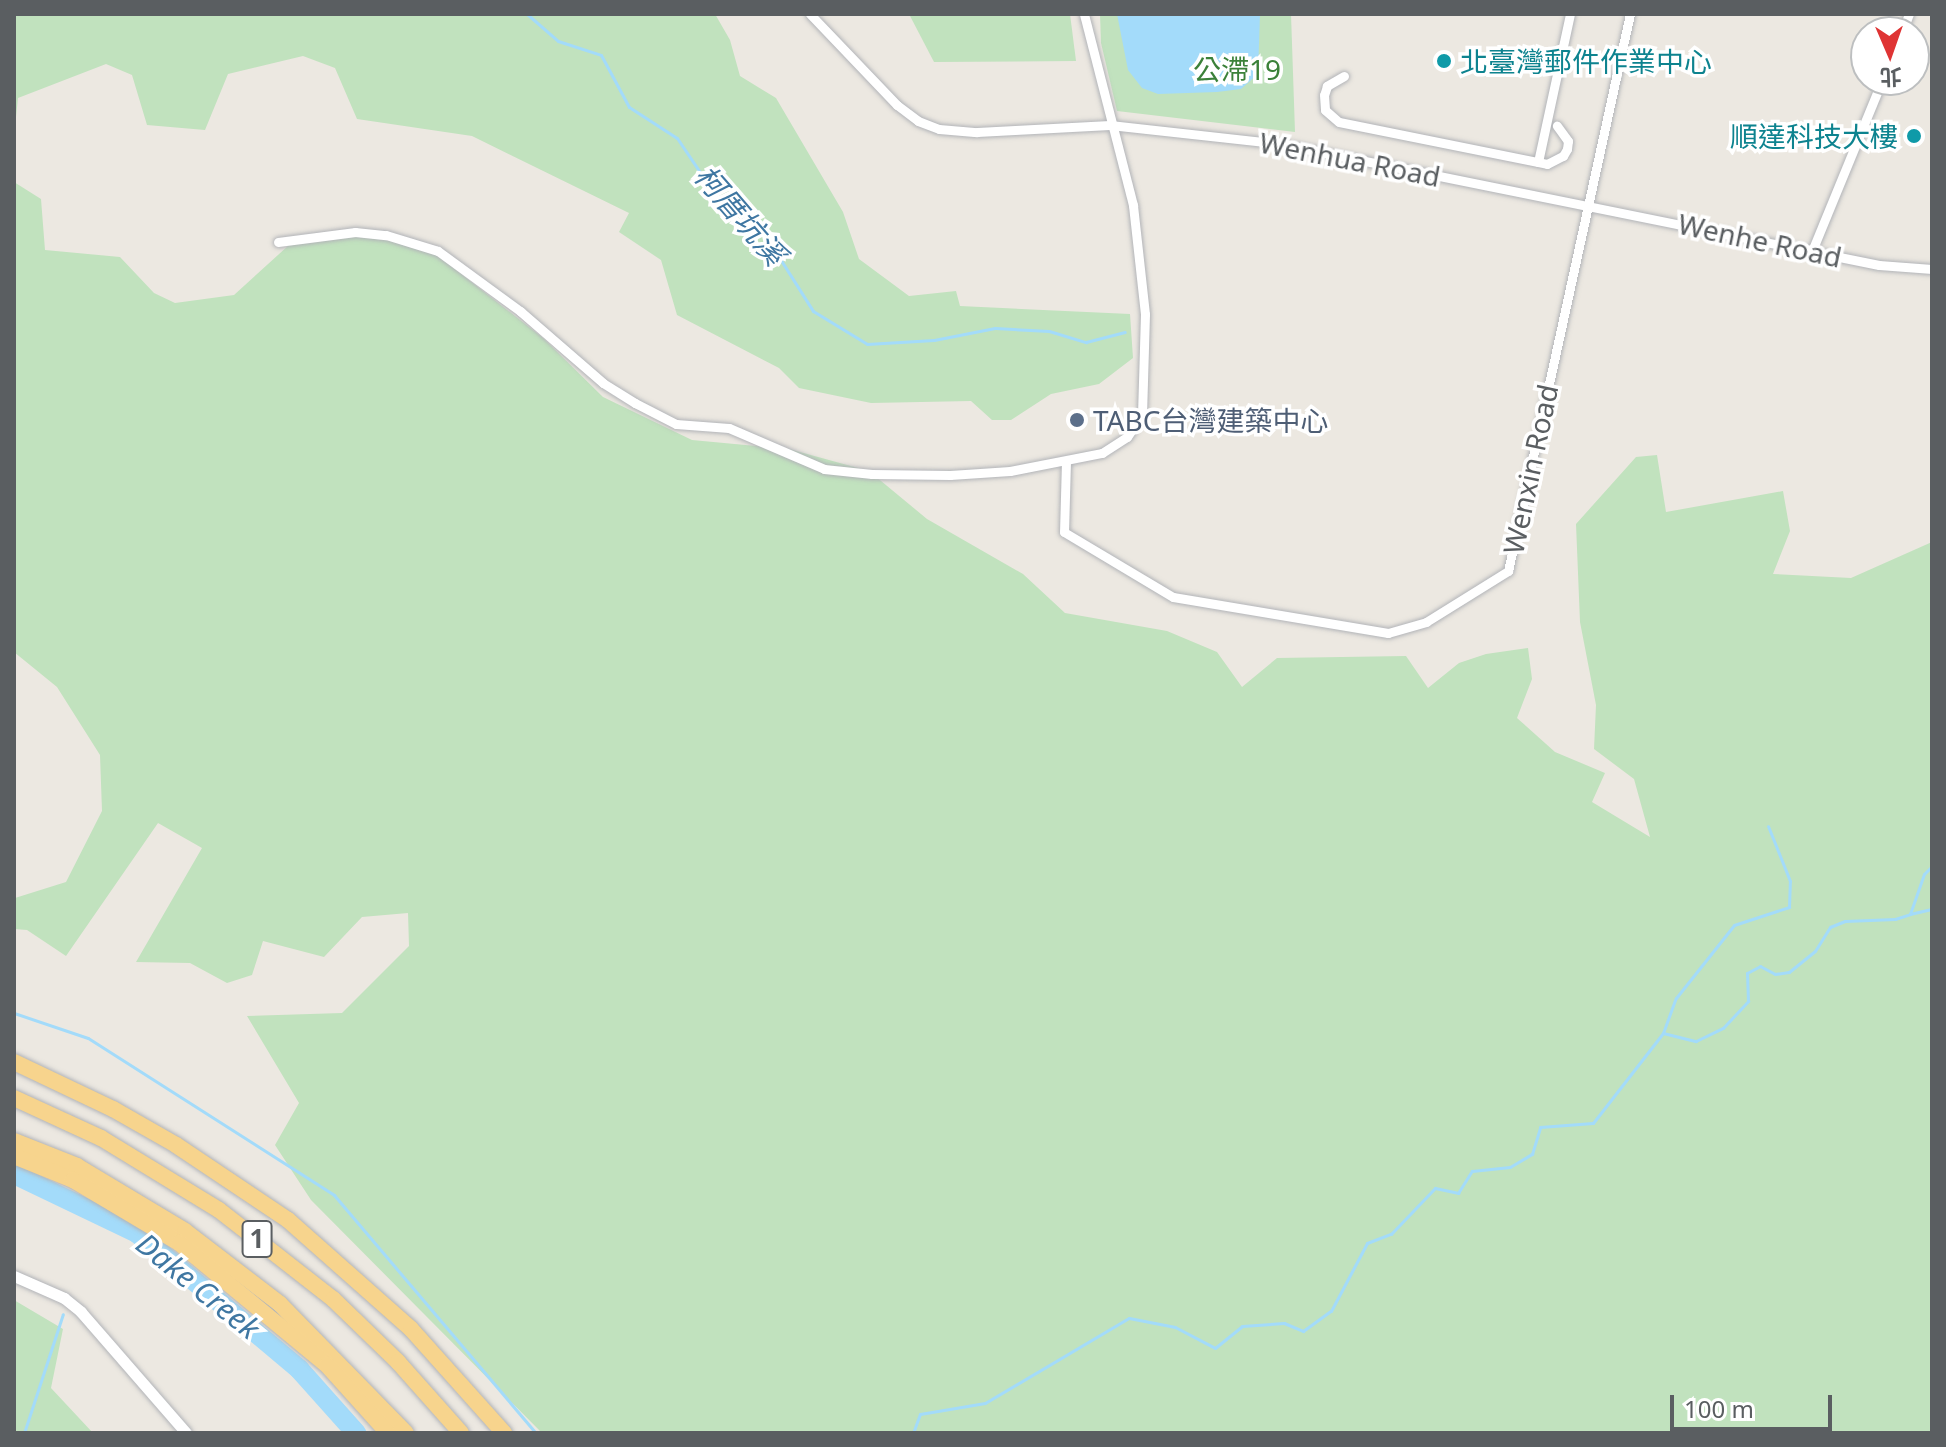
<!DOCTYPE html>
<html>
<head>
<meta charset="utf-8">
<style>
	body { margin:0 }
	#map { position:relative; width:1946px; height:1447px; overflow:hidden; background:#ece8e1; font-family:"Noto Sans","Noto Sans TC",sans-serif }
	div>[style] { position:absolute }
	.green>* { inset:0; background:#c1e2be }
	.water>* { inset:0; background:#a3dbfa }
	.stream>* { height:3px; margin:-1.5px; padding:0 1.5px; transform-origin:1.5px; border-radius:1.5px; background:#a3dbfa }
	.river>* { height:20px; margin:-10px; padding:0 10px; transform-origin:10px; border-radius:10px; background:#a3dbfa }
	.roads { filter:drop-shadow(0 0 2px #b2b4b8) drop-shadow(0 0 2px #b2b4b8) }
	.minor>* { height:9px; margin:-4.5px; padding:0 4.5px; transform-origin:4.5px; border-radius:4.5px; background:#fff }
	.tertiary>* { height:11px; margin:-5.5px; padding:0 5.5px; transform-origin:5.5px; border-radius:5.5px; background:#fff }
	.motorway>* { height:16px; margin:-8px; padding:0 8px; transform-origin:8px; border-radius:8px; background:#f7d48d }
	.dots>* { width:22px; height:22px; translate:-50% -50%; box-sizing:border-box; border:4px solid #fff; border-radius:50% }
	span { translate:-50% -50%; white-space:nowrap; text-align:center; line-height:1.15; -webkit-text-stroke:7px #fff; paint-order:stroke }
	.shield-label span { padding:2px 6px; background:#fff; border:2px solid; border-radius:6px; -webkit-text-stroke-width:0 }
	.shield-label { font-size:26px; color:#5a5e61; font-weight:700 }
	.culture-label { font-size:28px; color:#0d838f }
	.left { translate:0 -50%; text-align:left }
	.right { translate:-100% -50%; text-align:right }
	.park-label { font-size:28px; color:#3b8139 }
	.street-label { font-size:28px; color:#5a5e61 }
	.service-label { font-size:28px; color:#4e5e75 }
	.water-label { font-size:30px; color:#3f77a2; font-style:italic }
	.frame { position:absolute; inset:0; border:16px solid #5a5e61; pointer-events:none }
	.north { position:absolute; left:1850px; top:16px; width:80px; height:80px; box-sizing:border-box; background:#fff; border:2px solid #bdbfc0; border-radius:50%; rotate:178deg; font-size:22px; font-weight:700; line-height:32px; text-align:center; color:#5a5e61 }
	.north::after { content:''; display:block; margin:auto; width:28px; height:36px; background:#df3434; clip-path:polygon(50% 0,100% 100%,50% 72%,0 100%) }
	.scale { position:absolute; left:1670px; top:1395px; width:162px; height:36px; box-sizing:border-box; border:4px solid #5a5e61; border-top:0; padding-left:10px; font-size:24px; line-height:28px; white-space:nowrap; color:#5a5e61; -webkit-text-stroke:6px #fff; paint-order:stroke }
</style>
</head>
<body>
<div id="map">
	<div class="green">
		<div style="clip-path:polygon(14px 14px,715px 14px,730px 40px,740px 76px,776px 98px,843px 212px,859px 259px,909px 296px,956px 291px,960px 306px,1130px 314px,1133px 358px,1099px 384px,1051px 394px,1011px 420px,992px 420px,971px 401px,871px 403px,799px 388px,779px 368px,677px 315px,661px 260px,619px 232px,629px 213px,472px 136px,357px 119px,335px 68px,303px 56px,228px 74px,205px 130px,147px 125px,132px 75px,106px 64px,18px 98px,14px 136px)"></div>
		<div style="clip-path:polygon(909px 14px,1070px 14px,1076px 61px,934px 62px)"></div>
		<div style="clip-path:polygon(1100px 14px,1291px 14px,1295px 132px,1117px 111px,1101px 43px)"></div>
		<div style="clip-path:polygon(14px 182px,41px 199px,45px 250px,120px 257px,154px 293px,175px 303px,234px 295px,289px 245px,355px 234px,428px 248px,543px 338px,603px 397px,692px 440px,789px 449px,869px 471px,927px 519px,1023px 574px,1065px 613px,1167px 631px,1217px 652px,1242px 687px,1277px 658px,1406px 656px,1428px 688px,1459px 663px,1486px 654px,1528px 648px,1532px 679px,1517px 718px,1555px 752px,1605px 773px,1592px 802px,1650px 837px,1634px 779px,1594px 749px,1596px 705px,1580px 622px,1576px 524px,1636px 457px,1657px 455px,1666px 512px,1783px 491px,1790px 531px,1773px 574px,1851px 578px,1932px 542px,1932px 1433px,542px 1433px,311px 1200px,275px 1145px,299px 1103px,247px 1016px,342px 1013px,409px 946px,408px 913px,362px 917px,324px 957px,263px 941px,252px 975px,227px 983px,190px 963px,136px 962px,202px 848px,158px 823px,66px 956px,27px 930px,14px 929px,15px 898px,66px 882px,102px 811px,100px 755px,57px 687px,14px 652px)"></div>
		<div style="clip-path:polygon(14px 1300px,63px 1329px,51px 1388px,93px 1433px,14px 1433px)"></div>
	</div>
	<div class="water">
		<div style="clip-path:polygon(1117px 14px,1260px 14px,1258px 74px,1241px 89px,1217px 92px,1158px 94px,1142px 88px,1128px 70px)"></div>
	</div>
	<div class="stream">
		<div style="left:527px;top:14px;width:41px;rotate:41.1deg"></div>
		<div style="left:558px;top:41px;width:45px;rotate:18deg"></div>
		<div style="left:601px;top:55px;width:59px;rotate:61.7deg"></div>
		<div style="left:629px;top:107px;width:57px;rotate:32.9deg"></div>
		<div style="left:677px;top:138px;width:70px;rotate:56.1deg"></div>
		<div style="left:716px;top:196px;width:63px;rotate:38.5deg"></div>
		<div style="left:765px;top:235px;width:90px;rotate:57.7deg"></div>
		<div style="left:813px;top:311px;width:63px;rotate:31.4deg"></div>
		<div style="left:867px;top:344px;width:67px;rotate:-3.4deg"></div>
		<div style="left:934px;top:340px;width:62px;rotate:-11.1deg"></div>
		<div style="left:995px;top:328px;width:54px;rotate:3.2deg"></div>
		<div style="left:1049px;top:331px;width:39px;rotate:17deg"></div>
		<div style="left:1086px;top:342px;width:40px;rotate:-14.4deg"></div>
		<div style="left:1910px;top:914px;width:23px;rotate:-13deg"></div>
		<div style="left:14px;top:1013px;width:78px;rotate:18.7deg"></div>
		<div style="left:88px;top:1038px;width:292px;rotate:32.5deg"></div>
		<div style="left:334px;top:1195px;width:312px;rotate:49.7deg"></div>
		<div style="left:1663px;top:1033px;width:37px;rotate:-70deg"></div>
		<div style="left:1676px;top:998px;width:93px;rotate:-51.5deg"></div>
		<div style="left:1734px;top:925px;width:58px;rotate:-18.1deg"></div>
		<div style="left:1789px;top:907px;width:26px;rotate:-88deg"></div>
		<div style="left:1790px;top:881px;width:59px;rotate:-111.8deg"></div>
		<div style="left:24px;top:1433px;width:125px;rotate:-71.9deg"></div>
		<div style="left:913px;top:1433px;width:20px;rotate:-70deg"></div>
		<div style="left:920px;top:1414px;width:66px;rotate:-9.6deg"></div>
		<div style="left:985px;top:1403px;width:167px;rotate:-30.6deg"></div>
		<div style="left:1129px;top:1318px;width:47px;rotate:11.1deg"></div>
		<div style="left:1175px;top:1327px;width:45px;rotate:27.7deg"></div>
		<div style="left:1215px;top:1348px;width:35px;rotate:-39deg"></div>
		<div style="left:1242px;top:1326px;width:42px;rotate:-4.1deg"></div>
		<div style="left:1284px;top:1323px;width:21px;rotate:23deg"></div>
		<div style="left:1303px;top:1331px;width:34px;rotate:-36deg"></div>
		<div style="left:1331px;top:1311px;width:77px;rotate:-62.1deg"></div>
		<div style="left:1367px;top:1243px;width:26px;rotate:-21deg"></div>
		<div style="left:1391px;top:1234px;width:64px;rotate:-46.3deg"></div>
		<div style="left:1435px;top:1188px;width:24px;rotate:12deg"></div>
		<div style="left:1458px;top:1193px;width:26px;rotate:-58deg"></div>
		<div style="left:1472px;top:1171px;width:38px;rotate:-6deg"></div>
		<div style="left:1510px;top:1167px;width:26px;rotate:-31deg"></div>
		<div style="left:1532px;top:1154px;width:28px;rotate:-73deg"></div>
		<div style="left:1540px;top:1127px;width:53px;rotate:-4.3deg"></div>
		<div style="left:1593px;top:1123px;width:114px;rotate:-52.1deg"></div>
		<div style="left:1663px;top:1033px;width:34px;rotate:14deg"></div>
		<div style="left:1696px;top:1041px;width:30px;rotate:-26deg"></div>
		<div style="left:1723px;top:1028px;width:37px;rotate:-47deg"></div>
		<div style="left:1748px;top:1001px;width:28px;rotate:-92deg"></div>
		<div style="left:1747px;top:973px;width:15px;rotate:-28deg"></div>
		<div style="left:1760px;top:966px;width:17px;rotate:28deg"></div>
		<div style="left:1775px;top:974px;width:14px;rotate:-8deg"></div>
		<div style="left:1789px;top:972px;width:33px;rotate:-39deg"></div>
		<div style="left:1815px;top:951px;width:28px;rotate:-58deg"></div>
		<div style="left:1830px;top:927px;width:16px;rotate:-22deg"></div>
		<div style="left:1845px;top:921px;width:50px;rotate:-2.3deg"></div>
		<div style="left:1895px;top:919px;width:16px;rotate:-18deg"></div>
		<div style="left:1910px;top:914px;width:42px;rotate:-70.7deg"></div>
		<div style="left:1924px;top:874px;width:11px;rotate:-45deg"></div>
	</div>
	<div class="river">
		<div style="left:14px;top:1174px;width:136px;rotate:25.6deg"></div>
		<div style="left:137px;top:1233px;width:212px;rotate:40deg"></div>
		<div style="left:299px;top:1369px;width:86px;rotate:48.3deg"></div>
	</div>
	<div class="roads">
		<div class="minor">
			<div style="left:810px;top:14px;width:126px;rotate:46.3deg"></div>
			<div style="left:897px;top:105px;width:26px;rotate:37deg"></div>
			<div style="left:918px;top:121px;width:22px;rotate:21deg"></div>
			<div style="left:939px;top:129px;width:38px;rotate:5deg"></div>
			<div style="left:977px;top:132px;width:133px;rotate:-3deg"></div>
			<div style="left:1110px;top:125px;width:172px;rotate:6.3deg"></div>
			<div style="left:1281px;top:144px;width:610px;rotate:11.44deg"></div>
			<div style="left:1879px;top:265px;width:53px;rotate:4.3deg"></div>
			<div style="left:1902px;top:32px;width:19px;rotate:-69deg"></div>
			<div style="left:1344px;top:76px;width:20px;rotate:150deg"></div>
			<div style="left:1327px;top:86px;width:9px;rotate:108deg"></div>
			<div style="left:1324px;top:95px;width:15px;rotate:86deg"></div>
			<div style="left:1325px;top:110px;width:18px;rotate:41deg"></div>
			<div style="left:1339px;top:122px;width:212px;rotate:11.4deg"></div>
			<div style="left:1547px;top:164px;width:18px;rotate:-27deg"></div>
			<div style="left:1563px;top:156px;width:8px;rotate:-60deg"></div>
			<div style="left:1567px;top:149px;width:8px;rotate:-83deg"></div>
			<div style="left:1568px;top:141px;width:19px;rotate:-126deg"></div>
			<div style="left:1538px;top:162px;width:151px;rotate:-77.8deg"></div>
			<div style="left:278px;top:242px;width:78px;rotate:-7.4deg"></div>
			<div style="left:355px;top:232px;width:31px;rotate:6deg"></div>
			<div style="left:386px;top:235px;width:54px;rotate:17.1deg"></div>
			<div style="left:438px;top:251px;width:102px;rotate:36.2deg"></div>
			<div style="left:520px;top:311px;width:110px;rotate:40.9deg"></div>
			<div style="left:603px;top:383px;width:38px;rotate:32deg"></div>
			<div style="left:635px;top:403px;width:46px;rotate:27.1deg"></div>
			<div style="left:676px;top:424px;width:53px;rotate:4.3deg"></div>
			<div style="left:729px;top:428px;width:103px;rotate:23.3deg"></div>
			<div style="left:824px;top:469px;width:48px;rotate:5.9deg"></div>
			<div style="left:872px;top:474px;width:78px;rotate:0.7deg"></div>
			<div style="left:950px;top:475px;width:60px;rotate:-3.8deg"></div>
			<div style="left:1010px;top:471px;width:94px;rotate:-11.1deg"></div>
			<div style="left:1102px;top:453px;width:30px;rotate:-33deg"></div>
			<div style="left:1127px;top:437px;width:27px;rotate:-56deg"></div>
			<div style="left:1142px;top:415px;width:101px;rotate:-88.3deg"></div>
			<div style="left:1145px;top:314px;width:110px;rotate:-96.3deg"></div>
			<div style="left:1133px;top:205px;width:197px;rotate:-104.4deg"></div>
			<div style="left:1812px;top:251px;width:185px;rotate:-67.7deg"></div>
			<div style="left:1066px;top:461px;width:71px;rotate:91.6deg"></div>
			<div style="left:1064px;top:532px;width:127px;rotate:30.8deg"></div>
			<div style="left:1173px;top:597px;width:218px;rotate:9.5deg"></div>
			<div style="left:1388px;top:633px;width:40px;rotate:-16deg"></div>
			<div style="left:1426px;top:622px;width:97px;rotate:-31.9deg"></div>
			<div style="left:1508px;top:571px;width:570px;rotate:-77.65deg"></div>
		</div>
		<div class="tertiary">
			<div style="left:14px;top:1276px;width:55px;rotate:23.7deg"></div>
			<div style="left:64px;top:1298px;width:22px;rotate:39deg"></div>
			<div style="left:81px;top:1312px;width:160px;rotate:49deg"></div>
		</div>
		<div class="motorway">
			<div style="left:14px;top:1062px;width:110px;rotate:25.4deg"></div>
			<div style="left:113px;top:1109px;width:73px;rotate:29.7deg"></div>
			<div style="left:176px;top:1145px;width:135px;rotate:33.8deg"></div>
			<div style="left:288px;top:1220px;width:164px;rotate:41.5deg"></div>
			<div style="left:411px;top:1329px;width:140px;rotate:48.2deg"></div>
			<div style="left:14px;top:1098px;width:96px;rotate:24.7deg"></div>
			<div style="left:101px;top:1138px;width:138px;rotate:31.4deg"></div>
			<div style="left:219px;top:1210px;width:145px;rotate:38deg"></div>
			<div style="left:333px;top:1299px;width:91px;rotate:44.1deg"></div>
			<div style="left:398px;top:1362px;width:95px;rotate:48.4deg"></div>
			<div style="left:14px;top:1141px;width:68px;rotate:21.6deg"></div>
			<div style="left:77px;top:1166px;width:126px;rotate:31deg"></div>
			<div style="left:185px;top:1231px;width:120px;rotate:37.5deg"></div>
			<div style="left:280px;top:1304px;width:180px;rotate:45.7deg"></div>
			<div style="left:14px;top:1156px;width:64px;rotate:22.1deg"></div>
			<div style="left:73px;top:1180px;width:123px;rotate:30.7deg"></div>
			<div style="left:179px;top:1243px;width:192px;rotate:39.5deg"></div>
			<div style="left:327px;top:1365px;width:91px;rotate:48.1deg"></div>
		</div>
	</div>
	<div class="dots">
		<div style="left:1444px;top:61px;background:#0f9aa8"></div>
		<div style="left:1914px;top:136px;background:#0f9aa8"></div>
		<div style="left:1077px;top:420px;background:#5c6f8a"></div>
	</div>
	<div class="shield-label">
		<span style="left:257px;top:1239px">1</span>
	</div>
	<div class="culture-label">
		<span class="left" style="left:1460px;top:61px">北臺灣郵件作業中心</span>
		<span class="right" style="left:1898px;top:136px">順達科技大樓</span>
	</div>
	<div class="park-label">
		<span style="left:1237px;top:69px">公滯19</span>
	</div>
	<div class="street-label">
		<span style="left:1350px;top:159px;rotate:11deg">Wenhua Road</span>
		<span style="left:1760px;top:240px;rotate:12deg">Wenhe Road</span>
		<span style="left:1530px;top:469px;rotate:-78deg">Wenxin Road</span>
	</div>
	<div class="service-label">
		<span class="left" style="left:1093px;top:420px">TABC台灣建築中心</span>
	</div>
	<div class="water-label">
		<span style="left:740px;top:215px;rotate:49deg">柯厝坑溪</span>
		<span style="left:198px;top:1286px;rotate:39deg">Dake Creek</span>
	</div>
	<div class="frame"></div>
	<div class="north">北</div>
	<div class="scale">100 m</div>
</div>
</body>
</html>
